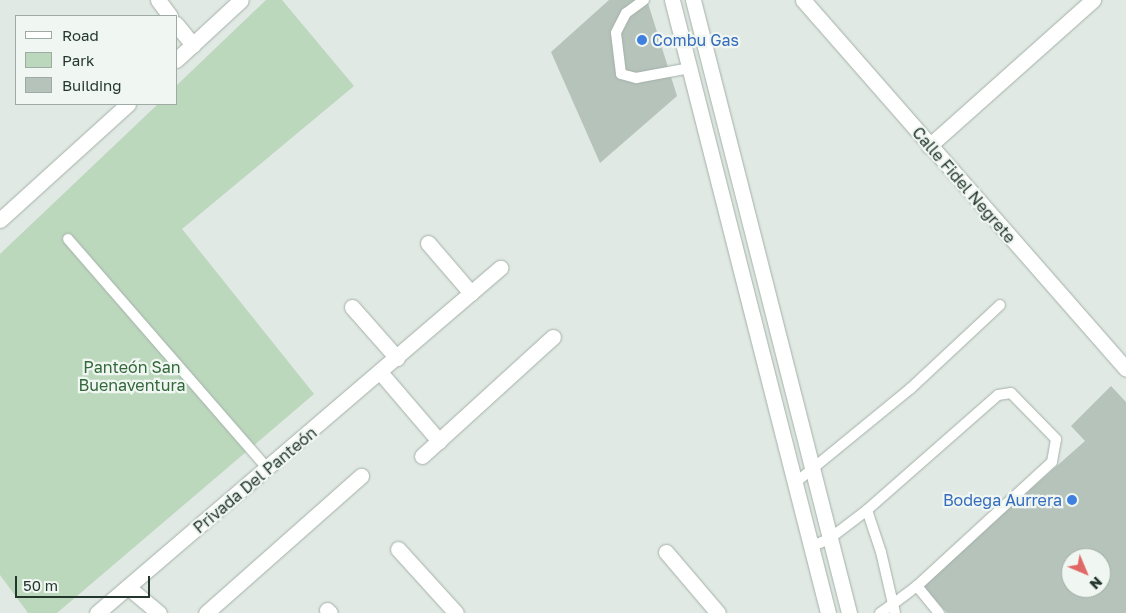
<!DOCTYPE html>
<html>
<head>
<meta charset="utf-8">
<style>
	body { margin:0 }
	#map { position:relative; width:1126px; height:613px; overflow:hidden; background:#e0e9e3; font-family:"Golos Text",sans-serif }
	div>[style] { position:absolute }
	.green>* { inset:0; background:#bbd7bc }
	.building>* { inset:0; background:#b5c3bb }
	.roads { filter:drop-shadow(0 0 1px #a4b0a9) drop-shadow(0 0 1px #a4b0a9) }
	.service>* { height:10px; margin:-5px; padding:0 5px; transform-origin:5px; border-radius:5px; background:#fff }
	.minor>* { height:15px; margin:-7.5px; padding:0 7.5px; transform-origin:7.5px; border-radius:7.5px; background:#fff }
	.secondary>* { height:15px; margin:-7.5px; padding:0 7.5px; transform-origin:7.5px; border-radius:7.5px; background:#fff }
	.dots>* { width:14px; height:14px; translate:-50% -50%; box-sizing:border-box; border:2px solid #f0f6f1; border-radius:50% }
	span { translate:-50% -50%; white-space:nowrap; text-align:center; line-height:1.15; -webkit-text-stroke:4.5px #f0f6f1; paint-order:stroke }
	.shop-label { font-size:16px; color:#366cbe }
	.left { translate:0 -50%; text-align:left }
	.right { translate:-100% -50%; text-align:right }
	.street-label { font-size:16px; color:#23372d }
	.park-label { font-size:16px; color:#32683a }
	.legend { position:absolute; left:15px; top:15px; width:162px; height:90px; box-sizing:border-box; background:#f0f6f1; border:1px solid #9eaaa3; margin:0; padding:6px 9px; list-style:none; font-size:15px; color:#23372d }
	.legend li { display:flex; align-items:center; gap:10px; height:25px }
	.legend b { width:25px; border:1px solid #9eaaa3 }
	.north { position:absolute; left:1061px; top:548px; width:50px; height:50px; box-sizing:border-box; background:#f0f6f1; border:1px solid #9eaaa3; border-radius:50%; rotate:135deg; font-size:14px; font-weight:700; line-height:20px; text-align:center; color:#23372d }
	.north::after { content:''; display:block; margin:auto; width:18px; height:22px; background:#e06866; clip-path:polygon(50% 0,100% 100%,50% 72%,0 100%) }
	.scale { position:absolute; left:15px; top:576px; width:135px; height:22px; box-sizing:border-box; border:2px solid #23372d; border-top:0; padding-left:6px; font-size:15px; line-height:18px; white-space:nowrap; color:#23372d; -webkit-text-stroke:4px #f0f6f1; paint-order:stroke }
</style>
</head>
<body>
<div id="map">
	<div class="green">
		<div style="clip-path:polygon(266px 0,282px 0,354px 86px,182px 229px,314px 394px,57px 613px,28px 613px,0 575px,0 254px,158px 104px,176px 104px,176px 86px)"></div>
	</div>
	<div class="building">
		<div style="clip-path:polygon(609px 0,647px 0,677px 96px,600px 163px,551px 52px)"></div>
		<div style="clip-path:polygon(evenodd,1111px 386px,1126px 402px,1126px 613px,947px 613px,922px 585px,1085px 441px,1071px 426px,1111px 386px,1071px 558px,1101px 558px,1101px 588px,1071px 588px,1071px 558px)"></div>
	</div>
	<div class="roads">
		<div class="service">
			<div style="left:644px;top:0;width:22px;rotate:144deg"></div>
			<div style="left:626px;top:13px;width:22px;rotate:117deg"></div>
			<div style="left:616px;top:33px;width:41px;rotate:83deg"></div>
			<div style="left:621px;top:74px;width:16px;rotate:15deg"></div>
			<div style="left:636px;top:78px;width:55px;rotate:-10.5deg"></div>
			<div style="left:68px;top:239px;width:305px;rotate:49deg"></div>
			<div style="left:795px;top:483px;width:149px;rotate:-39.3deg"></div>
			<div style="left:910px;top:389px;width:123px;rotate:-43deg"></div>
			<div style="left:812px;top:546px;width:18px;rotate:-22deg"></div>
			<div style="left:829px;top:539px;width:48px;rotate:-37.3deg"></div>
			<div style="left:917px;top:586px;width:35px;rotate:51deg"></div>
			<div style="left:880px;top:613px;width:16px;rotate:-35deg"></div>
			<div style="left:893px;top:604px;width:30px;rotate:-37deg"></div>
			<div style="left:917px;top:586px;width:183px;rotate:-42.6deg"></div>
			<div style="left:1052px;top:462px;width:23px;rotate:-80deg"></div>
			<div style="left:1056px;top:439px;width:64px;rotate:-134.4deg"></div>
			<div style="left:1011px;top:393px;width:13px;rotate:171deg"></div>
			<div style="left:998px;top:395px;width:174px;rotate:138.7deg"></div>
			<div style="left:867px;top:510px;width:44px;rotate:71.6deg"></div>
			<div style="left:881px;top:552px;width:53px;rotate:77deg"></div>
			<div style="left:893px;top:604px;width:9px;rotate:77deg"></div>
		</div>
		<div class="minor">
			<div style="left:158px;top:0;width:20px;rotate:53deg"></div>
			<div style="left:803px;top:0;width:490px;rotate:48.8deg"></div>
			<div style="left:176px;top:24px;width:27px;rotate:51deg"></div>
			<div style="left:929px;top:146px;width:220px;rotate:-41.7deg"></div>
			<div style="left:428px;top:243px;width:66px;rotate:49.3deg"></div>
			<div style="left:352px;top:307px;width:68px;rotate:48.6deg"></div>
			<div style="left:380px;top:372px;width:91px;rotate:49.5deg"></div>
			<div style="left:422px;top:456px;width:177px;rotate:-42.3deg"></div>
			<div style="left:398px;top:549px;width:86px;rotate:47.8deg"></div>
			<div style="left:666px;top:552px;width:80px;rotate:49.6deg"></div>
			<div style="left:129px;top:588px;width:39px;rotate:40deg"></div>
			<div style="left:327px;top:610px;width:4px;rotate:45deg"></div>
			<div style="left:97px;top:613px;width:531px;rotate:-40.57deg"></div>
			<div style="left:206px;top:613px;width:207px;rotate:-41.5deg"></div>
		</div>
		<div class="secondary">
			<div style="left:672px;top:0;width:633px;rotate:75.72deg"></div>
			<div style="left:693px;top:0;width:633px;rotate:75.72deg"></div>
			<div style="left:176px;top:60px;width:88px;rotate:-42.7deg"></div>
			<div style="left:0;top:220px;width:173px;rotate:-42.2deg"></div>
		</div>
	</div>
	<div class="dots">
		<div style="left:642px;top:40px;background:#3f7fe0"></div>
		<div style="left:1072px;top:500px;background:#3f7fe0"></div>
	</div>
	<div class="shop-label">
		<span class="left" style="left:652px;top:40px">Combu Gas</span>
		<span class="right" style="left:1062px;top:500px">Bodega Aurrera</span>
	</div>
	<div class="street-label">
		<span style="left:964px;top:185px;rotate:49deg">Calle Fidel Negrete</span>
		<span style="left:255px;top:480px;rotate:-40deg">Privada Del Panteón</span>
	</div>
	<div class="park-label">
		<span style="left:132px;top:376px">Panteón San<br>Buenaventura</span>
	</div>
	<ul class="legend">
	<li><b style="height:6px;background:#fff"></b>Road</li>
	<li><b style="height:14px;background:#bbd7bc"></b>Park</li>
	<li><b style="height:14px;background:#b5c3bb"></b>Building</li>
	</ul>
	<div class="north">N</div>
	<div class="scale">50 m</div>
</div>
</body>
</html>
